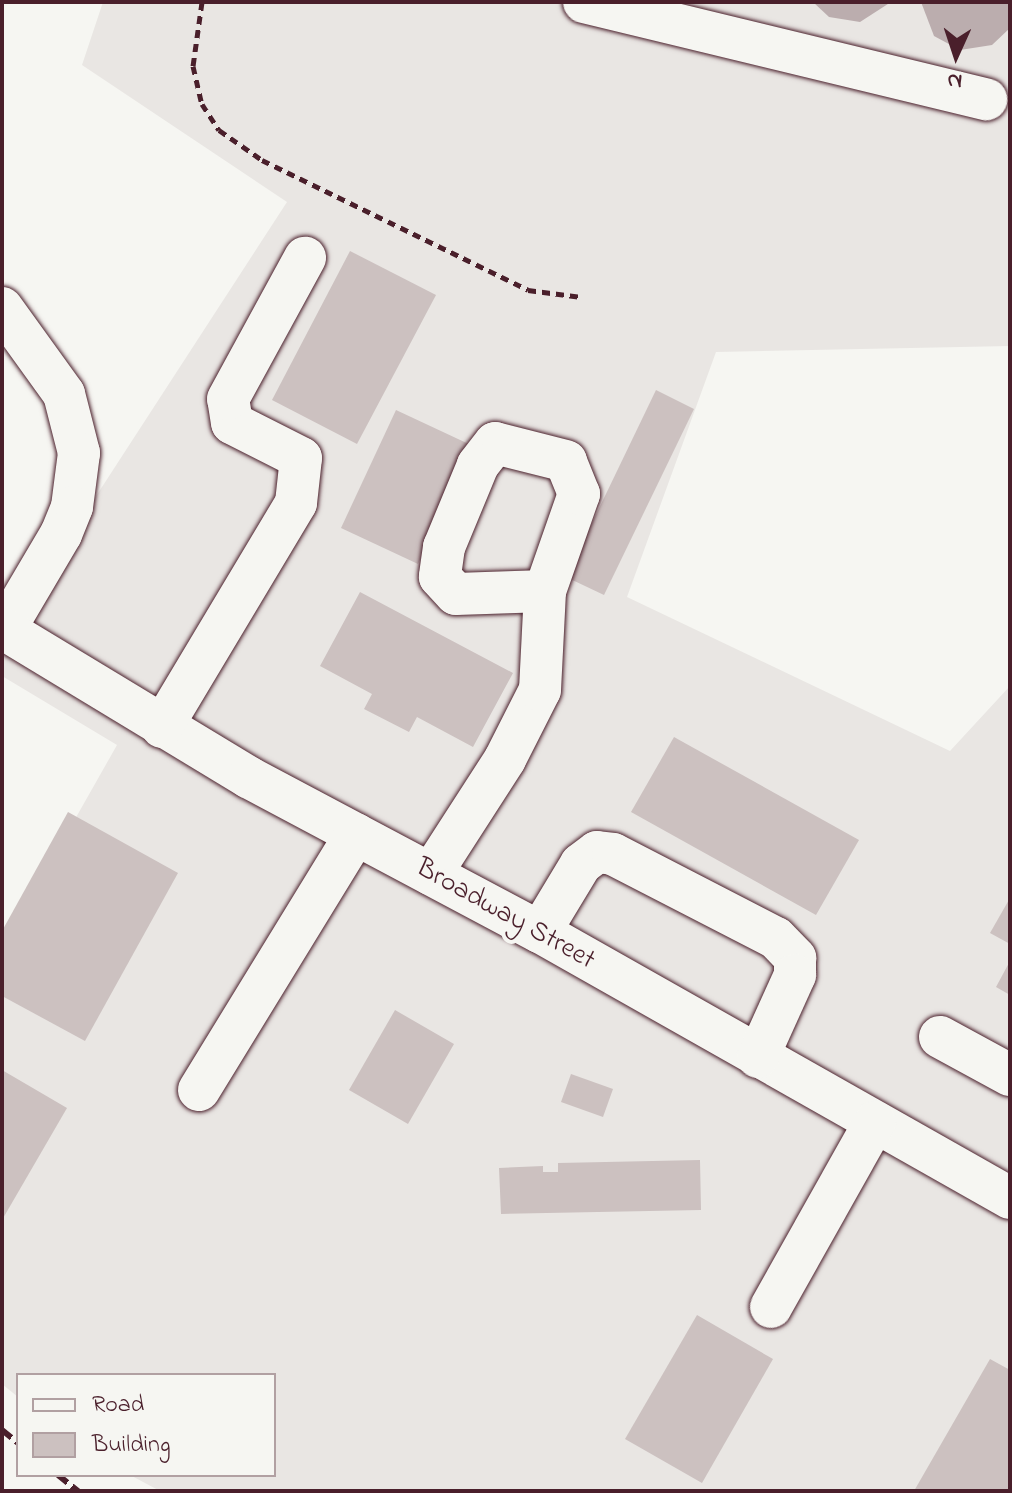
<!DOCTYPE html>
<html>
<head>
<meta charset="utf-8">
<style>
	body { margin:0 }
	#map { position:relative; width:1012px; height:1493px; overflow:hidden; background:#f6f6f2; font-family:"Indie Flower",sans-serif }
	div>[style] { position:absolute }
	.built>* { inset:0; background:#e9e6e3 }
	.water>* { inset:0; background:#bbadae }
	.building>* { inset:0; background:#ccc1c0 }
	.path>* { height:5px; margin-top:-2.5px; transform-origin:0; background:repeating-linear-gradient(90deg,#4a1f2b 0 8px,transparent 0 14px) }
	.roads { filter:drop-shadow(0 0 2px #4a1f2b) drop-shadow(0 0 2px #4a1f2b) }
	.minor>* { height:42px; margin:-21px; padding:0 21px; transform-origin:21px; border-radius:21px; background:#f6f6f2 }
	.rail>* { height:6px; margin-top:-3px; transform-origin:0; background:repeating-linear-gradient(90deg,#4a1f2b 0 12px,transparent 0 18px) }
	span { translate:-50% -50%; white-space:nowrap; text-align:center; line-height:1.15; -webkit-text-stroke:8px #f6f6f2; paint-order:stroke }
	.street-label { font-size:28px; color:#4a1f2b }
	.frame { position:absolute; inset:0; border:4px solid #4a1f2b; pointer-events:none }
	.legend { position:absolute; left:16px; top:1373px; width:260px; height:104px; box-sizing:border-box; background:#f6f6f2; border:2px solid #b1a0a2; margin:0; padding:10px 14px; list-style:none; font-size:24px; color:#4a1f2b }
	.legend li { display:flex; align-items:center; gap:16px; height:40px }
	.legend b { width:40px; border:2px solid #b1a0a2 }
	.north { position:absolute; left:916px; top:16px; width:80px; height:80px; -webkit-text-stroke:6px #f6f6f2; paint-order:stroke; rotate:183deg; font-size:22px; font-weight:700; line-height:32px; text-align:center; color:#4a1f2b }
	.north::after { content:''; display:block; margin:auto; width:28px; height:36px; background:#4a1f2b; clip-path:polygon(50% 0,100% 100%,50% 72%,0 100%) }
</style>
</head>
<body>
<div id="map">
	<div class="built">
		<div style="clip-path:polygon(103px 2px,1010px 2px,1010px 346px,716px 352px,627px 597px,950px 751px,1010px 686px,1010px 1491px,160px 1491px,130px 1475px,274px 1475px,274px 1375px,18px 1375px,18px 1397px,2px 1384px,2px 948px,117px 745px,2px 676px,2px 641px,287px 202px,82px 65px)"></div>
	</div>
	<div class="water">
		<div style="clip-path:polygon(813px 2px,891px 2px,860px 22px,829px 17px)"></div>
		<div style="clip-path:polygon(921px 2px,1010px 2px,1010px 28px,992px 45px,960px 50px,934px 36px)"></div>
	</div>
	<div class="building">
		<div style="clip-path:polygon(350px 251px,436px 295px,357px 444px,272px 400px)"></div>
		<div style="clip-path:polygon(656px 390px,694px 409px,604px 595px,566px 577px)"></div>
		<div style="clip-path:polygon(396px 410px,473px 446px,418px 564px,341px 528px)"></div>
		<div style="clip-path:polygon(360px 592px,513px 673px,473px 747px,417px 717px,409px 732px,364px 709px,372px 694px,320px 666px)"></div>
		<div style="clip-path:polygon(674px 737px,859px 840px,816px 915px,631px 812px)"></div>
		<div style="clip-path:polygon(68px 812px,178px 873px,85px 1041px,2px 996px,2px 931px)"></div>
		<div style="clip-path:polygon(1010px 898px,1010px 944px,990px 933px)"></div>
		<div style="clip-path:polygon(1010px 961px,1010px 995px,996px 987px)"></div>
		<div style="clip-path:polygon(395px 1010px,454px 1044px,408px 1124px,349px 1090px)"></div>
		<div style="clip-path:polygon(2px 1070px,67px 1108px,2px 1220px)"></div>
		<div style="clip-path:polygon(571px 1074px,613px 1089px,603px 1117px,561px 1102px)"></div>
		<div style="clip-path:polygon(700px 1160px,701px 1210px,501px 1214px,499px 1168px,543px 1166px,543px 1172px,558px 1172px,558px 1163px)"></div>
		<div style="clip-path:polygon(697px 1315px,773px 1359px,702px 1483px,625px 1439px)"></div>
		<div style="clip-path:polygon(990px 1359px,1010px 1370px,1010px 1491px,914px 1491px)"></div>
	</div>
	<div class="path">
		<div style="left:202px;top:2px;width:65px;rotate:98deg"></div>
		<div style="left:193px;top:66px;width:39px;rotate:77deg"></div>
		<div style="left:202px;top:104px;width:31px;rotate:57deg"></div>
		<div style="left:219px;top:130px;width:52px;rotate:34.9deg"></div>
		<div style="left:262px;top:160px;width:296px;rotate:26deg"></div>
		<div style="left:528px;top:290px;width:54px;rotate:7.4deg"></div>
	</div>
	<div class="roads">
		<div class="minor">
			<div style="left:584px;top:2px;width:414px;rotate:13.6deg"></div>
			<div style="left:2px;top:308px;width:106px;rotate:54.2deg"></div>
			<div style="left:64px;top:394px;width:61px;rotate:75.7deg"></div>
			<div style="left:79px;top:453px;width:54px;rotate:97.4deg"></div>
			<div style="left:72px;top:507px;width:29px;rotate:112deg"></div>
			<div style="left:61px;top:534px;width:110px;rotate:120.5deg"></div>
			<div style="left:2px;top:628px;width:288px;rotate:31.2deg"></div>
			<div style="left:248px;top:777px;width:331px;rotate:28deg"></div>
			<div style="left:540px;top:932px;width:540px;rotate:29.51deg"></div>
			<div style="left:162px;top:727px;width:261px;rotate:-59.1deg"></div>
			<div style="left:296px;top:503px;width:45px;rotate:-83.7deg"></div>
			<div style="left:301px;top:458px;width:77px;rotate:-153.1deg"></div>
			<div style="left:232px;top:423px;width:24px;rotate:-99deg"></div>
			<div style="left:228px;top:399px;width:161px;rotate:-61.4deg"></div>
			<div style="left:431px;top:874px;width:137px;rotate:-57.2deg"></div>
			<div style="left:505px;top:759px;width:77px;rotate:-63.1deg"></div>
			<div style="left:540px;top:690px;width:99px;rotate:-87.1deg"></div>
			<div style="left:545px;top:591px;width:103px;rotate:-70.7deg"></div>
			<div style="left:579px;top:494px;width:35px;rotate:-112deg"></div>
			<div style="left:566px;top:461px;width:73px;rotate:-165.8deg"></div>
			<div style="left:495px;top:443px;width:28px;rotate:128deg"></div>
			<div style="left:478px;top:465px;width:89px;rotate:112.5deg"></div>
			<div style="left:444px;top:547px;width:30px;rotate:98deg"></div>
			<div style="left:440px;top:577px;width:23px;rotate:47deg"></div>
			<div style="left:456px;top:594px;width:89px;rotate:-1.9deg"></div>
			<div style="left:540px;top:932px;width:79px;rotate:-58.9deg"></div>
			<div style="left:581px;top:864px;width:20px;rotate:-37deg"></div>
			<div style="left:597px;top:852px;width:16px;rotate:7deg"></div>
			<div style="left:613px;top:854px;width:183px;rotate:27.3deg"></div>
			<div style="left:776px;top:938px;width:28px;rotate:46deg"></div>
			<div style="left:795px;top:958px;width:17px;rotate:90deg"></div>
			<div style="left:795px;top:975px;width:90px;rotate:114.3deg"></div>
			<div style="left:940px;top:1037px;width:80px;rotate:28.5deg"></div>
			<div style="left:199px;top:1090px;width:300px;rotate:-58.5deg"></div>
			<div style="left:771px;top:1307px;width:212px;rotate:-60.7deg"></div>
		</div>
	</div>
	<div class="rail">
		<div style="left:2px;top:1430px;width:21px;rotate:39deg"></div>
		<div style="left:58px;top:1475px;width:26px;rotate:39deg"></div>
	</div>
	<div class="street-label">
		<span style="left:505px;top:915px;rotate:29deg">Broadway Street</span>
	</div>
	<div class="frame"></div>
	<ul class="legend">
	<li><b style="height:10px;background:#f6f6f2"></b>Road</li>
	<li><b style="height:22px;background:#ccc1c0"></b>Building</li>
	</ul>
	<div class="north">N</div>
</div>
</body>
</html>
